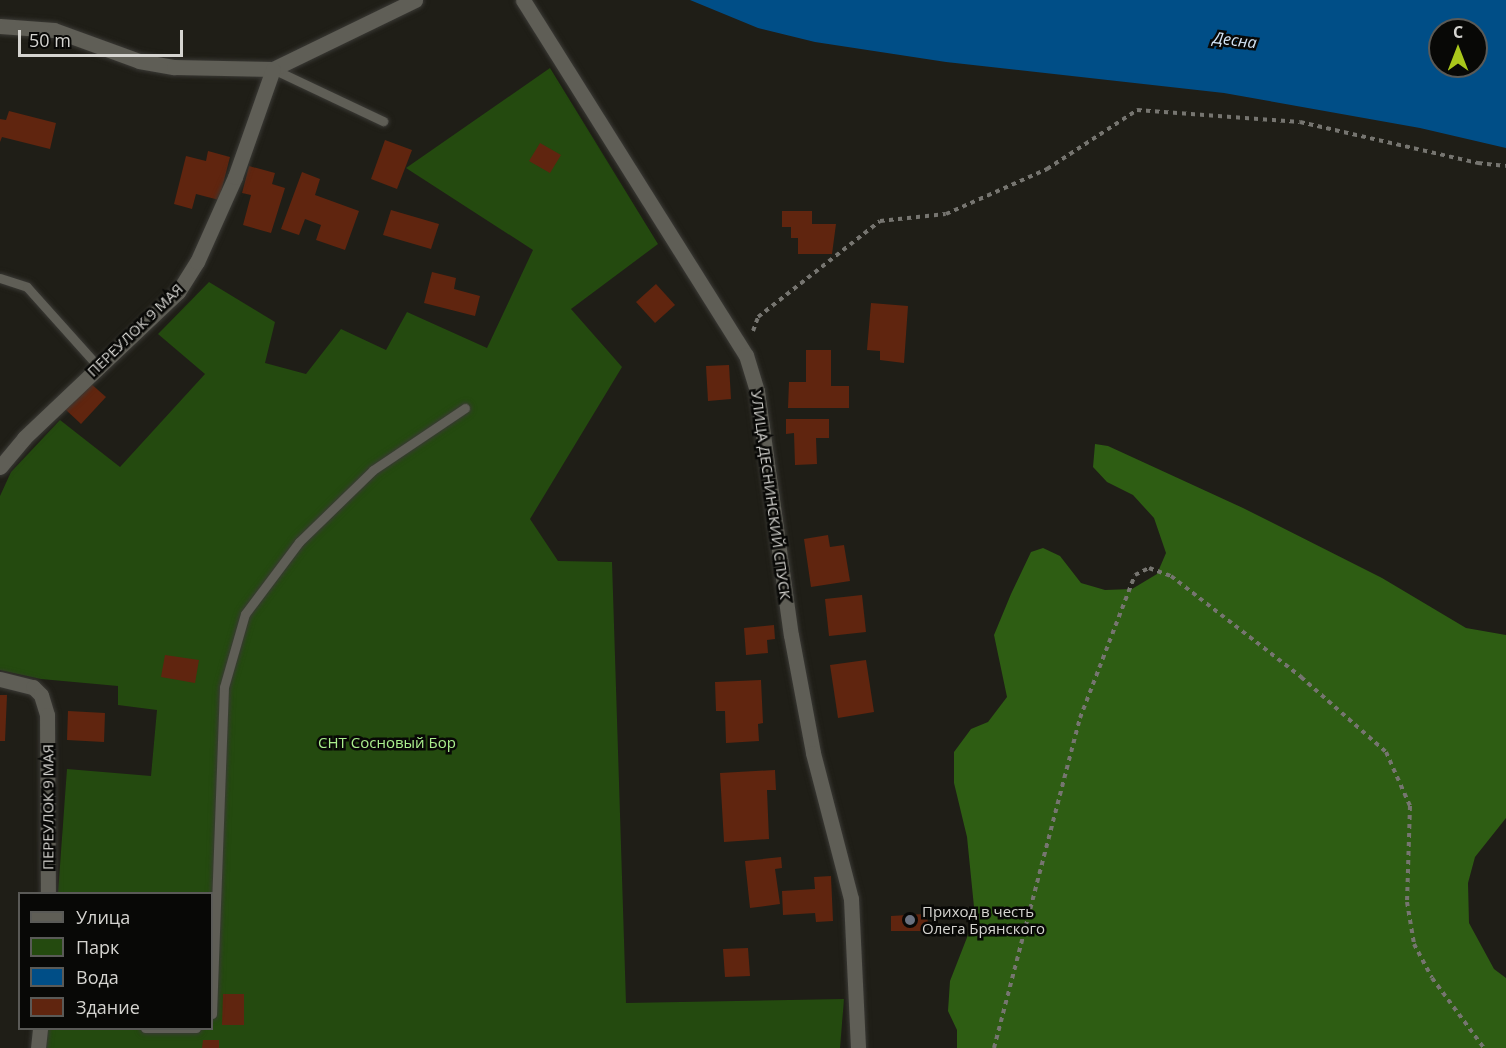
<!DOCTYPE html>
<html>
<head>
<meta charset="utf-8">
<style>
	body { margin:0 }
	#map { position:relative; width:1506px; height:1048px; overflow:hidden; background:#1f1e17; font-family:"Open Sans",sans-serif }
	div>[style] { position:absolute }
	.green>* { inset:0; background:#244a0f }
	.forest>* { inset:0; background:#2e5d13 }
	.water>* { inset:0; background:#004e87 }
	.building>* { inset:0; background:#60250f }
	.path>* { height:4px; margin-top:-2px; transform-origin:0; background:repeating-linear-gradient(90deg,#767570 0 4.5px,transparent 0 9px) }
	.roads { filter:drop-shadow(0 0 2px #3a3935) drop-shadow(0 0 2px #3a3935) }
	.service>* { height:9px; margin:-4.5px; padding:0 4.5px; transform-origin:4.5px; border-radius:4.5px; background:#5f5e56 }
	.minor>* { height:15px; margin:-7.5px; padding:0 7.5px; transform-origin:7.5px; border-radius:7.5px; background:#5f5e56 }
	.dots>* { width:16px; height:16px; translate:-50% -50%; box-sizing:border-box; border:3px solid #080806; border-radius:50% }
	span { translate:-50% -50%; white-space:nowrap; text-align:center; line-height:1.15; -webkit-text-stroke:5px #080806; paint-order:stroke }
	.street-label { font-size:15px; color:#d5d4d0 }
	.park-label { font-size:15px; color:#aaee8d }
	.poi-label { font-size:15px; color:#d5d4d0 }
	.left { translate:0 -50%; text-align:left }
	.water-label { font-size:16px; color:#d4e4f5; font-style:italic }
	.legend { position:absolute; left:18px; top:892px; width:195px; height:138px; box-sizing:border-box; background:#080806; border:2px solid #5a5a57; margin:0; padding:8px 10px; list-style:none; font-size:18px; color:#d5d4d0 }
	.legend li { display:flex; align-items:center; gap:12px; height:30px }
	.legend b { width:30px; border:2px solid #5a5a57 }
	.north { position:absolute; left:1428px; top:18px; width:60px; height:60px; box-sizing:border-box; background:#080806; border:2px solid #5a5a57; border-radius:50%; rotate:0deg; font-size:16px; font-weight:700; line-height:24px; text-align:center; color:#d5d4d0 }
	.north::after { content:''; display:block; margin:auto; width:21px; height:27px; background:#a9c71b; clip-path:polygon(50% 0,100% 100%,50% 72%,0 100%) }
	.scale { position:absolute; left:18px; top:30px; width:165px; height:27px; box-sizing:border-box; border:3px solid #d5d4d0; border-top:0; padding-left:8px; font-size:18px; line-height:21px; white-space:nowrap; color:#d5d4d0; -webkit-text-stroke:4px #080806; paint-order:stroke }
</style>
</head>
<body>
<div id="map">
	<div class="green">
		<div style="clip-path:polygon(550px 68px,658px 244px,571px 309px,622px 367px,530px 519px,558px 561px,612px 562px,626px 1003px,844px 999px,840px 1048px,46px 1048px,48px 1029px,212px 1028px,212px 894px,58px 893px,67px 769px,151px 776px,157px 710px,118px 705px,118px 686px,41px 679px,0 670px,0 496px,11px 472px,60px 420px,120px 467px,205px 374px,158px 334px,209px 282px,275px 322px,265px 363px,306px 374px,341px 329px,386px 350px,407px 312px,487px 348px,533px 250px,406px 168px)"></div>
	</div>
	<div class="forest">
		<div style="clip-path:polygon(1095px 444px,1108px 446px,1243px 508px,1382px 578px,1466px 628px,1506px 635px,1506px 818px,1475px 857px,1468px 883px,1469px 923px,1494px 969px,1506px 978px,1506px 1048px,957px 1048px,957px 1030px,948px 1011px,950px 981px,975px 917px,967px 837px,954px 783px,954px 752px,971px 729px,988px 722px,1007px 697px,994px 635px,1011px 594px,1031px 552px,1043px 548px,1060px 556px,1081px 583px,1105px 590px,1132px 589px,1157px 574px,1166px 553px,1154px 518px,1133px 495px,1107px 482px,1093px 467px)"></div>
	</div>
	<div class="water">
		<div style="clip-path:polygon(evenodd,690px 0,1506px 0,1506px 148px,1420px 128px,1224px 93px,946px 62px,815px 42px,758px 28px,690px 0,1440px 30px,1476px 30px,1476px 66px,1440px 66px,1440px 30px)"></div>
	</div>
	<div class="building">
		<div style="clip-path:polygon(9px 111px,56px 123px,50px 149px,2px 137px,0 142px,0 119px,6px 120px)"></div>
		<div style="clip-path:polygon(385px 140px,412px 150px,397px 189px,371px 179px)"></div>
		<div style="clip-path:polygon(540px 143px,561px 155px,550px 173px,529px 161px)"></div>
		<div style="clip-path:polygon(208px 151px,230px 157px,219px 200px,196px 194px,192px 209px,174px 204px,186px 156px,206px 161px)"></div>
		<div style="clip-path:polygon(249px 166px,275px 173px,272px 184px,285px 188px,271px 233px,243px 225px,251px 195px,242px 193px)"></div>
		<div style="clip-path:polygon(302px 172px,320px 179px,315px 195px,359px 211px,345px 250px,316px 240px,321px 225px,305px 219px,299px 235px,281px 229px)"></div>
		<div style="clip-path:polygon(391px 210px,439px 224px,431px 249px,383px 235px)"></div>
		<div style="clip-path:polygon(782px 211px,812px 211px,812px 224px,836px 224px,832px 254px,798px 254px,798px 238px,791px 238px,791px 227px,782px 227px)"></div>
		<div style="clip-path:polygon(432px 272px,456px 278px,454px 289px,480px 296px,475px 316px,424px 303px)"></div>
		<div style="clip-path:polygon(656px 284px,675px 305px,655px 323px,636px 302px)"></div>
		<div style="clip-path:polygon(871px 303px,908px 306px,904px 363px,880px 360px,880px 351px,867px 350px)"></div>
		<div style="clip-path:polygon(806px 350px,831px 350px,831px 386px,849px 386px,849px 408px,788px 408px,789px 382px,806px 382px)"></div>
		<div style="clip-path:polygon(729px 365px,731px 399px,708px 401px,706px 366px)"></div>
		<div style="clip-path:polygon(89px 382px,106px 397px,81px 424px,65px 409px)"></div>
		<div style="clip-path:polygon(786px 419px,829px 419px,829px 438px,816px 438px,817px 464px,795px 465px,794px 433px,786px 434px)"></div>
		<div style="clip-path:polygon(828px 535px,830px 547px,844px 545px,850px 581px,811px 587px,804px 539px)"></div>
		<div style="clip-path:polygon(862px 595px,866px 632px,829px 636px,825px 599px)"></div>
		<div style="clip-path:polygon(774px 625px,775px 639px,767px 640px,768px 653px,746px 655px,744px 628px)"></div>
		<div style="clip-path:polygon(165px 655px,199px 660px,195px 683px,161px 677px)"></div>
		<div style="clip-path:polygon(866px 660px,874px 712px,838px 718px,830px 665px)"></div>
		<div style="clip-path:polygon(761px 680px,763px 723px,758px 724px,759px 741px,726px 743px,725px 711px,716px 711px,715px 682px)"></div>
		<div style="clip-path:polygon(0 695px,7px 695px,5px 741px,0 741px)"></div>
		<div style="clip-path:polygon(68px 711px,105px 713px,104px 742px,67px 740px)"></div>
		<div style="clip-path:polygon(775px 770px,776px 790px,767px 790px,769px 839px,724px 842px,720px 773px)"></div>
		<div style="clip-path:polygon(781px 857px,782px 868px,775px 869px,780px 904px,750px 908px,745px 861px)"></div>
		<div style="clip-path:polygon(831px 876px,833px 921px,816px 922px,815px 913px,783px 915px,782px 891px,815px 889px,814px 877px)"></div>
		<div style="clip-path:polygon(924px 914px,929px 923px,924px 931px,891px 931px,891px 916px)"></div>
		<div style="clip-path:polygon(748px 948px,750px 976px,725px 977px,723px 949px)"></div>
		<div style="clip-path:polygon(223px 994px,244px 994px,244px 1025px,222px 1025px)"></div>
		<div style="clip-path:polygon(203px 1040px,219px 1040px,219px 1048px,202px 1048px)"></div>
	</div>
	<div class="path">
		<div style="left:753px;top:331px;width:15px;rotate:-70deg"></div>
		<div style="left:758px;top:317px;width:155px;rotate:-38.2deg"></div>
		<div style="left:880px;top:221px;width:66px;rotate:-6.1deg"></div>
		<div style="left:946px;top:214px;width:111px;rotate:-24deg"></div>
		<div style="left:1047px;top:169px;width:108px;rotate:-33.2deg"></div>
		<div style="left:1137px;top:110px;width:163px;rotate:4.2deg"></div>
		<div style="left:1300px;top:122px;width:183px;rotate:13deg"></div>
		<div style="left:1478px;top:163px;width:28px;rotate:6deg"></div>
		<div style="left:994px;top:1048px;width:341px;rotate:-75.4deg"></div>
		<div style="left:1080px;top:718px;width:153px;rotate:-69deg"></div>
		<div style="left:1135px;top:575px;width:16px;rotate:-27deg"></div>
		<div style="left:1149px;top:568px;width:23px;rotate:20deg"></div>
		<div style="left:1171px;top:576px;width:165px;rotate:37.8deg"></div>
		<div style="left:1301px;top:677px;width:113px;rotate:41.4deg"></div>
		<div style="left:1386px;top:752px;width:59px;rotate:66deg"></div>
		<div style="left:1410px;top:806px;width:96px;rotate:91.8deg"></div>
		<div style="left:1407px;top:902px;width:43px;rotate:80.5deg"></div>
		<div style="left:1414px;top:944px;width:38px;rotate:62deg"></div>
		<div style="left:1432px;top:978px;width:87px;rotate:53.4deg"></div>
	</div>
	<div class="roads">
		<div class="service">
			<div style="left:273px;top:69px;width:122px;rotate:25.3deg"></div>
			<div style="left:0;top:278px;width:28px;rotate:18deg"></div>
			<div style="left:27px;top:287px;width:106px;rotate:48.1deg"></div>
			<div style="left:212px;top:1014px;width:327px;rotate:-87.9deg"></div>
			<div style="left:224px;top:687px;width:76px;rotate:-74deg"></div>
			<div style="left:245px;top:614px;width:90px;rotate:-53.1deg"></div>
			<div style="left:299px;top:542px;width:103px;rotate:-44.2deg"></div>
			<div style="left:373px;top:470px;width:111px;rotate:-34deg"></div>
			<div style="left:145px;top:1028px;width:51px"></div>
		</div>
		<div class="minor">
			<div style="left:523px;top:0;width:419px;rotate:57.9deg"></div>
			<div style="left:746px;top:355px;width:38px;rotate:73deg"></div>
			<div style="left:757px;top:391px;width:246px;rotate:82.1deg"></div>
			<div style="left:791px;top:635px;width:120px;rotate:79.4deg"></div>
			<div style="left:813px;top:753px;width:151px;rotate:75.4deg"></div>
			<div style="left:851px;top:899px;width:149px;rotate:87.3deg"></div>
			<div style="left:0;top:26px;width:54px;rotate:4.2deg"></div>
			<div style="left:54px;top:30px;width:90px;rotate:20deg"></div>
			<div style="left:139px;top:61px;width:36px;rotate:10deg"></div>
			<div style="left:174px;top:67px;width:99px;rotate:1.2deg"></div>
			<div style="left:273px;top:69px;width:158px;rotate:-25.9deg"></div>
			<div style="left:0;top:467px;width:38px;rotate:-50deg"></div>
			<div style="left:24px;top:438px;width:212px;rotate:-43.5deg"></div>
			<div style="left:178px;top:292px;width:36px;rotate:-58deg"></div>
			<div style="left:197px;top:262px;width:93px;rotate:-65.9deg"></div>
			<div style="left:235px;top:177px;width:114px;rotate:-70.6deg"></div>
			<div style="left:0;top:679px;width:34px;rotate:14deg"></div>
			<div style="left:33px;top:687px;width:11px;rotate:45deg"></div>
			<div style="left:41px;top:695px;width:21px;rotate:73deg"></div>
			<div style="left:47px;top:715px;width:179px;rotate:89.7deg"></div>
			<div style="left:38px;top:1048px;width:20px;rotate:-84deg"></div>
		</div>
	</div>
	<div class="dots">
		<div style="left:910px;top:920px;background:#6b7280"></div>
	</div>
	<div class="street-label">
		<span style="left:135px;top:330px;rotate:-44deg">ПЕРЕУЛОК 9 МАЯ</span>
		<span style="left:771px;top:495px;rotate:82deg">УЛИЦА ДЕСНИНСКИЙ СПУСК</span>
		<span style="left:48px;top:807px;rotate:-90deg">ПЕРЕУЛОК 9 МАЯ</span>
	</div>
	<div class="park-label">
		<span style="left:387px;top:743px">СНТ Сосновый Бор</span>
	</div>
	<div class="poi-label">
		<span class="left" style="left:922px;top:920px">Приход в честь<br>Олега Брянского</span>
	</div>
	<div class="water-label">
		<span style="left:1235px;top:40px;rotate:7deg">Десна</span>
	</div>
	<ul class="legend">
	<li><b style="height:8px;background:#5f5e56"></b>Улица</li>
	<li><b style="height:16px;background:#244a0f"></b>Парк</li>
	<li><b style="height:16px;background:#004e87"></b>Вода</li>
	<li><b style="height:16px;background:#60250f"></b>Здание</li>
	</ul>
	<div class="north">С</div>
	<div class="scale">50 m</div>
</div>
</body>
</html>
